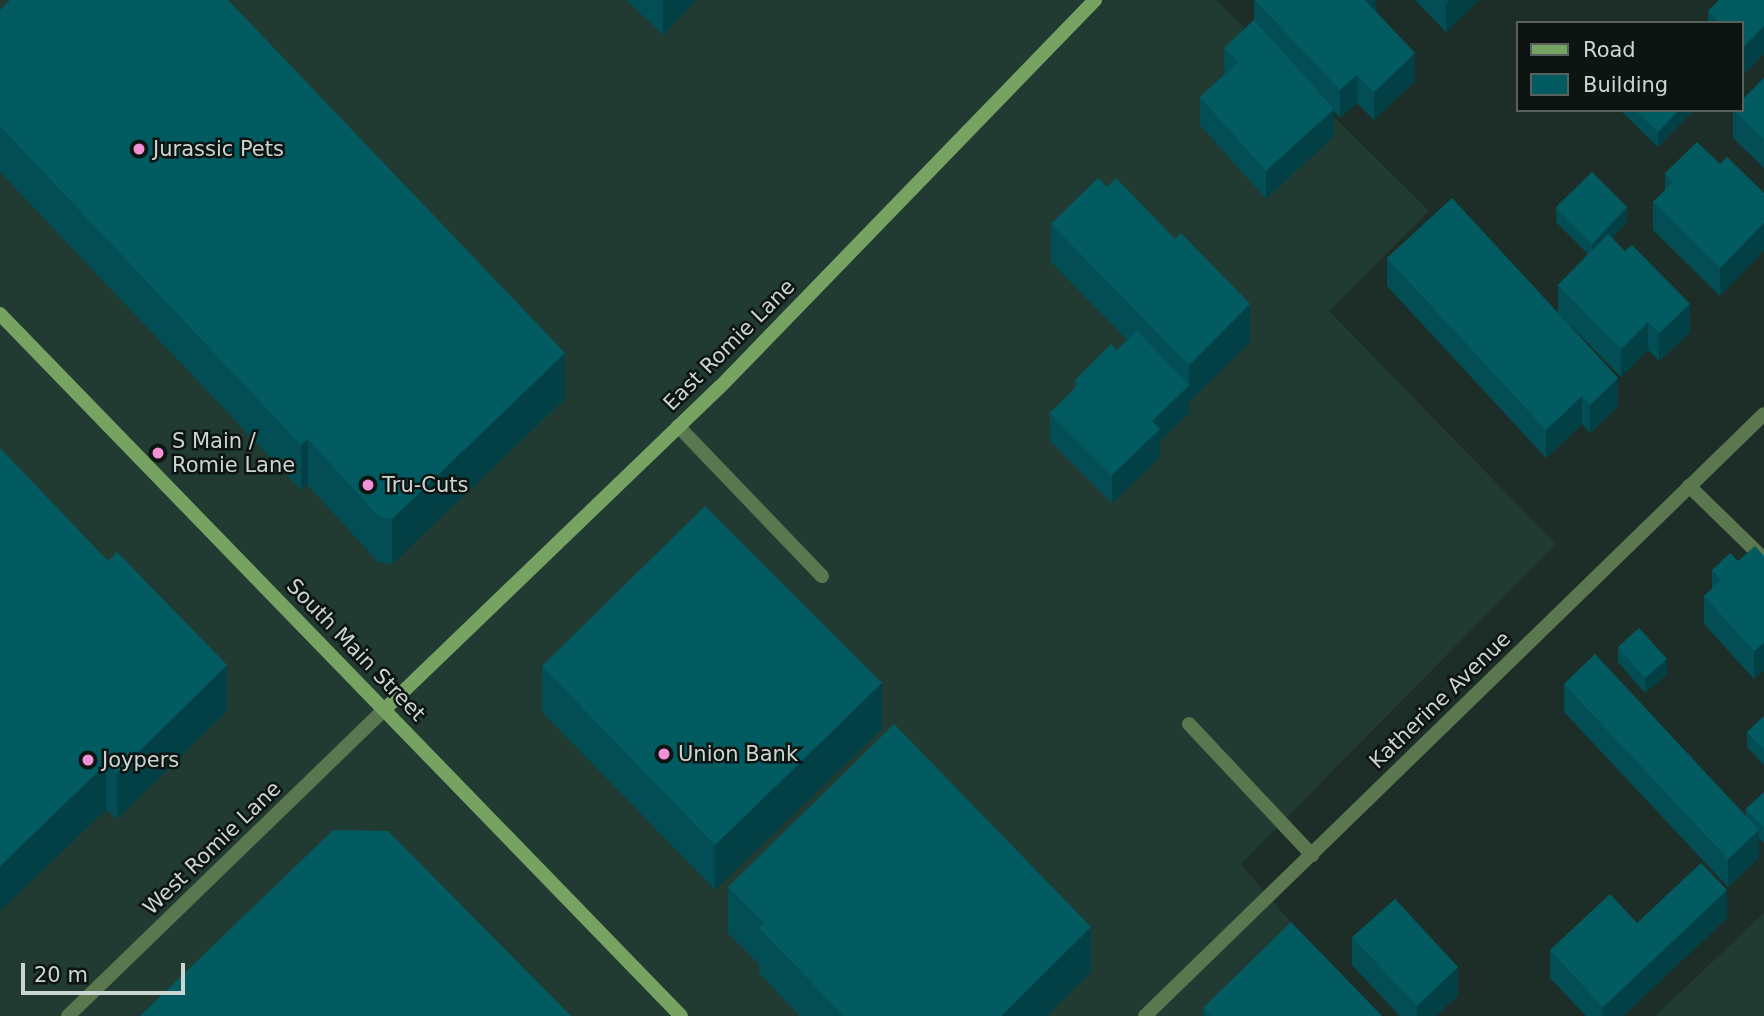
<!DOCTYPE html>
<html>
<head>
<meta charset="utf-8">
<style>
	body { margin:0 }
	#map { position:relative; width:1764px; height:1016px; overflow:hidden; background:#1d2e28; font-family:"DejaVu Sans",sans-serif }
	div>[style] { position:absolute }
	.built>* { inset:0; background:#213a32 }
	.lane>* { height:14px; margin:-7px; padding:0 7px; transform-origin:7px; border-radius:7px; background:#5b774f }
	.street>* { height:14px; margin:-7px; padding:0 7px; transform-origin:7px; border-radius:7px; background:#5b774f }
	.secondary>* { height:14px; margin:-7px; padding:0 7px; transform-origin:7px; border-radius:7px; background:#76a262 }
	.wall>* { inset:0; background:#034e54 }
	.shaded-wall>* { inset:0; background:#024045 }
	.building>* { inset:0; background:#035b62 }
	.dots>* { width:19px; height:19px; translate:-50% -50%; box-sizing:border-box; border:4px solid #0d1411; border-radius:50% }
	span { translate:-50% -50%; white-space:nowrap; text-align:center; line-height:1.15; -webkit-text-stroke:5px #0d1411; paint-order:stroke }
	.poi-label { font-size:21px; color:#cbd5d1 }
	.left { translate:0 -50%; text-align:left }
	.street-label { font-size:21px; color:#cbd5d1 }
	.legend { position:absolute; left:1516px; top:21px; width:228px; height:91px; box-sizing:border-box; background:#0d1411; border:2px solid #59615e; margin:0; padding:9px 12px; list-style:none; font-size:21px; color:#cbd5d1 }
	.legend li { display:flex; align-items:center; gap:14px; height:35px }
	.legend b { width:35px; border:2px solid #59615e }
	.scale { position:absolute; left:21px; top:963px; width:164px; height:32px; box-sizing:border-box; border:4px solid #cbd5d1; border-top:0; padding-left:9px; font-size:21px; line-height:24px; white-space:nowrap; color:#cbd5d1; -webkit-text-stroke:5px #0d1411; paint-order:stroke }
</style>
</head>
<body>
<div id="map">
	<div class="built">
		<div style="clip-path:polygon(0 0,1216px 0,1429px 211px,1329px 311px,1556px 544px,1241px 864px,1371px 1016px,0 1016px)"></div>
		<div style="clip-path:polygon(1764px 913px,1764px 1016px,1655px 1016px)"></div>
	</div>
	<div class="lane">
		<div style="left:678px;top:426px;width:208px;rotate:46.2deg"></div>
		<div style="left:1689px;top:486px;width:105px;rotate:44.2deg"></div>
		<div style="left:1189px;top:724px;width:180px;rotate:46.8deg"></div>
	</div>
	<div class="street">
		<div style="left:68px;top:1016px;width:440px;rotate:-44.1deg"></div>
		<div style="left:1145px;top:1016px;width:863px;rotate:-44.2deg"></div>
	</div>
	<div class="secondary">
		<div style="left:0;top:314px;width:978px;rotate:45.87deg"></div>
		<div style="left:384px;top:710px;width:466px;rotate:-43.9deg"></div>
		<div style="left:720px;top:387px;width:539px;rotate:-45.9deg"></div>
	</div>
	<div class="wall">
		<div style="clip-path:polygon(626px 0,696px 0,663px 35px)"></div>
		<div style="clip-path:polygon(1254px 0,1376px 0,1376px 11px,1415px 81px,1374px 120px,1357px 103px,1340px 118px,1334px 111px,1334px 136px,1266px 199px,1200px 125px,1200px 97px,1224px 75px,1224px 48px,1254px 20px)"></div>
		<div style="clip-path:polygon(1415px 0,1479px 0,1446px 32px)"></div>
		<div style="clip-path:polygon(1764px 0,1764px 54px,1744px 74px,1741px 71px,1741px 23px,1708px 23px,1708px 11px)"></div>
		<div style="clip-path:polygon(0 10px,565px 399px,392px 564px,378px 562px,308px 485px,301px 490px,0 172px)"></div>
		<div style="clip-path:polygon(1764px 78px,1764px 168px,1733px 138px,1733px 110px)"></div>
		<div style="clip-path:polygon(1621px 110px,1693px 110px,1693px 111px,1658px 147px,1621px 111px)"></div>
		<div style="clip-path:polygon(1727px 157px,1720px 296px,1653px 230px,1653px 202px,1665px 191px,1665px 173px,1720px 164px)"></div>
		<div style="clip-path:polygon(1556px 207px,1627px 222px,1612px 238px,1690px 332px,1659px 361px,1648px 350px,1621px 377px,1558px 313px,1558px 285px,1588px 254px,1556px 222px)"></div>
		<div style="clip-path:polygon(1051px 224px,1250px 342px,1189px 402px,1189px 413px,1160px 441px,1160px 457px,1112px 503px,1050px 441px,1050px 413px,1075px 389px,1075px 380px,1117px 350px,1127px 340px,1051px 262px)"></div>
		<div style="clip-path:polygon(1387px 258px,1618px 406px,1590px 433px,1582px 424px,1546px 458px,1387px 286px)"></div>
		<div style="clip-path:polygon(0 448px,227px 711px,117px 819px,106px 810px)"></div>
		<div style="clip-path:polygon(1764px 556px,1764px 671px,1754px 679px,1704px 624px,1704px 596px,1712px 589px,1712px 570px,1738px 561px)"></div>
		<div style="clip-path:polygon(1618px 647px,1667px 674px,1645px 693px,1618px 662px)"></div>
		<div style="clip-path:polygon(542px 666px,882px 729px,715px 890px,542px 712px)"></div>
		<div style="clip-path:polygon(1564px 684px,1746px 816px,1746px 809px,1764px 792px,1764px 843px,1759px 838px,1759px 858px,1728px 887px,1564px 712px)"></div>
		<div style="clip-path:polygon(1764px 716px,1764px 765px,1747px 747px,1747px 732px)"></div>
		<div style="clip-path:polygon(728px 887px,1091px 972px,1047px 1016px,800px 1016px,759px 973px,759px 964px,728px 933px)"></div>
		<div style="clip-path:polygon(1727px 918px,1623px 1016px,1586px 1016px,1550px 978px,1550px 950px,1637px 923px)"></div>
		<div style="clip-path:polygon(1352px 937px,1458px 995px,1436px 1016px,1400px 1016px,1352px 965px)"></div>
		<div style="clip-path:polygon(1203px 1008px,1382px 1016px,1203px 1016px)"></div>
	</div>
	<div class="shaded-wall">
		<div style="clip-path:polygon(663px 0,696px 0,663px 35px)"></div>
		<div style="clip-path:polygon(1364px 0,1376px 0,1376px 17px)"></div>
		<div style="clip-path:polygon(1450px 0,1479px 0,1446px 32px,1446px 4px)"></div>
		<div style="clip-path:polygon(1764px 26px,1764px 54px,1744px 74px,1744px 46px)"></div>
		<div style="clip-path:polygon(1415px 53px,1415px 81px,1374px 120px,1374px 92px)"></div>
		<div style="clip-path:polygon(1357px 75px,1357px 103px,1340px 118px,1340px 90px)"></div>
		<div style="clip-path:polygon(1334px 109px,1334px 136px,1266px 199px,1266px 171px)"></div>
		<div style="clip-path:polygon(1679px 110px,1693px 110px,1693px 111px,1658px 147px,1658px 132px)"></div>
		<div style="clip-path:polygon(1627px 207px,1627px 222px,1592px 258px,1592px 244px)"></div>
		<div style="clip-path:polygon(1764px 223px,1764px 251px,1720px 296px,1720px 268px)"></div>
		<div style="clip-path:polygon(1250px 304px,1250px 342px,1189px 402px,1189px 413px,1160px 441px,1160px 457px,1112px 503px,1112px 475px,1152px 421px,1189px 386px,1189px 365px)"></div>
		<div style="clip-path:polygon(1690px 304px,1690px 332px,1659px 361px,1659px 333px)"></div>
		<div style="clip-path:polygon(1648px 322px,1648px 350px,1621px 377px,1621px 349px)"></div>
		<div style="clip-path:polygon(565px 353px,565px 399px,392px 564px,392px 519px)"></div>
		<div style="clip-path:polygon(1618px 378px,1618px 406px,1590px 433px,1590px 405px)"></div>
		<div style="clip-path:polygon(1582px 396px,1582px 424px,1546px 458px,1546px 430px)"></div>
		<div style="clip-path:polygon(308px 439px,308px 485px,301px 490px,301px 445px)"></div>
		<div style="clip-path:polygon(1764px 643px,1764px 671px,1754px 679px,1754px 651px)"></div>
		<div style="clip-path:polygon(1667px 659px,1667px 674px,1645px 693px,1645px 678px)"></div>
		<div style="clip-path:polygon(227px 665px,227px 711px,117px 819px,117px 773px)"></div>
		<div style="clip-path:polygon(882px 683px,882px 729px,715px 890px,715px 845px)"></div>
		<div style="clip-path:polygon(106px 764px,106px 810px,0 911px,0 866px)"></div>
		<div style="clip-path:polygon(1759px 830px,1759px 858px,1728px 887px,1728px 859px)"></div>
		<div style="clip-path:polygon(1727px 890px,1727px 918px,1623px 1016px,1603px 1016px,1603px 1007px)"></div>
		<div style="clip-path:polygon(1091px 927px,1091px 972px,1047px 1016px,1001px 1016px)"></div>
		<div style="clip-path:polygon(1458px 967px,1458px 995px,1436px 1016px,1417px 1016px,1417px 1006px)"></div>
	</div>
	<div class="building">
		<div style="clip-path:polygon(10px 0,228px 0,565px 353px,392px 519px,378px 516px,308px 439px,301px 445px,0 126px,0 10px)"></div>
		<div style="clip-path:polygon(1255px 0,1365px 0,1415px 53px,1374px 92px,1357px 75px,1340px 90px)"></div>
		<div style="clip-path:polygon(1719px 0,1764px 0,1764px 26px,1744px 46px,1741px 43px,1741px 23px,1720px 23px,1708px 11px)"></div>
		<div style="clip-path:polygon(1254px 20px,1334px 109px,1266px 171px,1200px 97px,1238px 62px,1224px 48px)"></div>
		<div style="clip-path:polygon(1764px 78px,1764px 140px,1734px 110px,1741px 110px,1741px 101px)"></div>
		<div style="clip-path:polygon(1635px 110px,1679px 110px,1658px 132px)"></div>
		<div style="clip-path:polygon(1697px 142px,1720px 164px,1727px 157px,1764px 193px,1764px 223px,1720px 268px,1653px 202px,1673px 182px,1665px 173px)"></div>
		<div style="clip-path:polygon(1592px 172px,1627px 207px,1592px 244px,1556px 207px)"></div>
		<div style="clip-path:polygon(1098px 178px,1107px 187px,1116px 178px,1175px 239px,1181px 233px,1250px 304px,1189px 365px,1051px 224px)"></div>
		<div style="clip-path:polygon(1452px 198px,1618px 378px,1590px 405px,1582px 396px,1546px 430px,1387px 258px)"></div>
		<div style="clip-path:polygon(1608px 234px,1625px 251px,1632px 245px,1690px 304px,1659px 333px,1648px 322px,1621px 349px,1558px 285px)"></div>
		<div style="clip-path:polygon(1137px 331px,1189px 385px,1152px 421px,1160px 429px,1112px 475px,1050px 413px,1079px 384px,1075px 380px,1111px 344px,1117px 350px)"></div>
		<div style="clip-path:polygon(0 448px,108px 561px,117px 552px,227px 665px,117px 773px,106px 764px,0 866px)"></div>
		<div style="clip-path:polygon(705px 506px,882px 683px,715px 845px,542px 666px)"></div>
		<div style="clip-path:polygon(1755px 546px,1764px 556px,1764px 643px,1754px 651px,1704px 596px,1721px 580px,1712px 570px,1730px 553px,1738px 561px)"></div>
		<div style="clip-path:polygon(1639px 628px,1667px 659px,1645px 678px,1618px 647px)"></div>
		<div style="clip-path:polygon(1595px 654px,1759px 830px,1728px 859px,1564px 684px)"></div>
		<div style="clip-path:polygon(1764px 716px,1764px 750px,1747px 732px)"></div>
		<div style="clip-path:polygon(894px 724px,1091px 927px,1001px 1016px,844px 1016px,759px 928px,764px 923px,728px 887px)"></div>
		<div style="clip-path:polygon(1764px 792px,1764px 828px,1746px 809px)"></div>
		<div style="clip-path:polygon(333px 830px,388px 831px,571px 1016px,140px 1016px)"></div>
		<div style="clip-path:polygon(1701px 863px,1727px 890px,1603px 1007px,1550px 950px,1610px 894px,1637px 923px)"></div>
		<div style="clip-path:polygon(1395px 899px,1458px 967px,1417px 1006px,1352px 937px)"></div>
		<div style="clip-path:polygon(1291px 922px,1382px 1016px,1211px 1016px,1203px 1008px)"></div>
	</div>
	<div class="dots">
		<div style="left:139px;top:149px;background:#f291d6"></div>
		<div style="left:158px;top:453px;background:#f291d6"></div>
		<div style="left:368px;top:485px;background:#f291d6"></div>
		<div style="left:664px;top:754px;background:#f291d6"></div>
		<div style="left:88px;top:760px;background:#f291d6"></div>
	</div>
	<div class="poi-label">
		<span class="left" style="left:153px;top:149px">Jurassic Pets</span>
		<span class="left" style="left:172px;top:453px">S Main /<br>Romie Lane</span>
		<span class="left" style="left:382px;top:485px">Tru-Cuts</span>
		<span class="left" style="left:678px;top:754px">Union Bank</span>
		<span class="left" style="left:102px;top:760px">Joypers</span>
	</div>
	<div class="street-label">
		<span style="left:729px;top:345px;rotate:-45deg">East Romie Lane</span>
		<span style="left:356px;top:650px;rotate:46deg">South Main Street</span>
		<span style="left:1440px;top:700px;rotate:-44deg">Katherine Avenue</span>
		<span style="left:212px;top:848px;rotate:-44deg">West Romie Lane</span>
	</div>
	<ul class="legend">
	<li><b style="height:9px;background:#76a262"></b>Road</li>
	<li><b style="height:19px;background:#035b62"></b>Building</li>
	</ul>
	<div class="scale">20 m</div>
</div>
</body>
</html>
